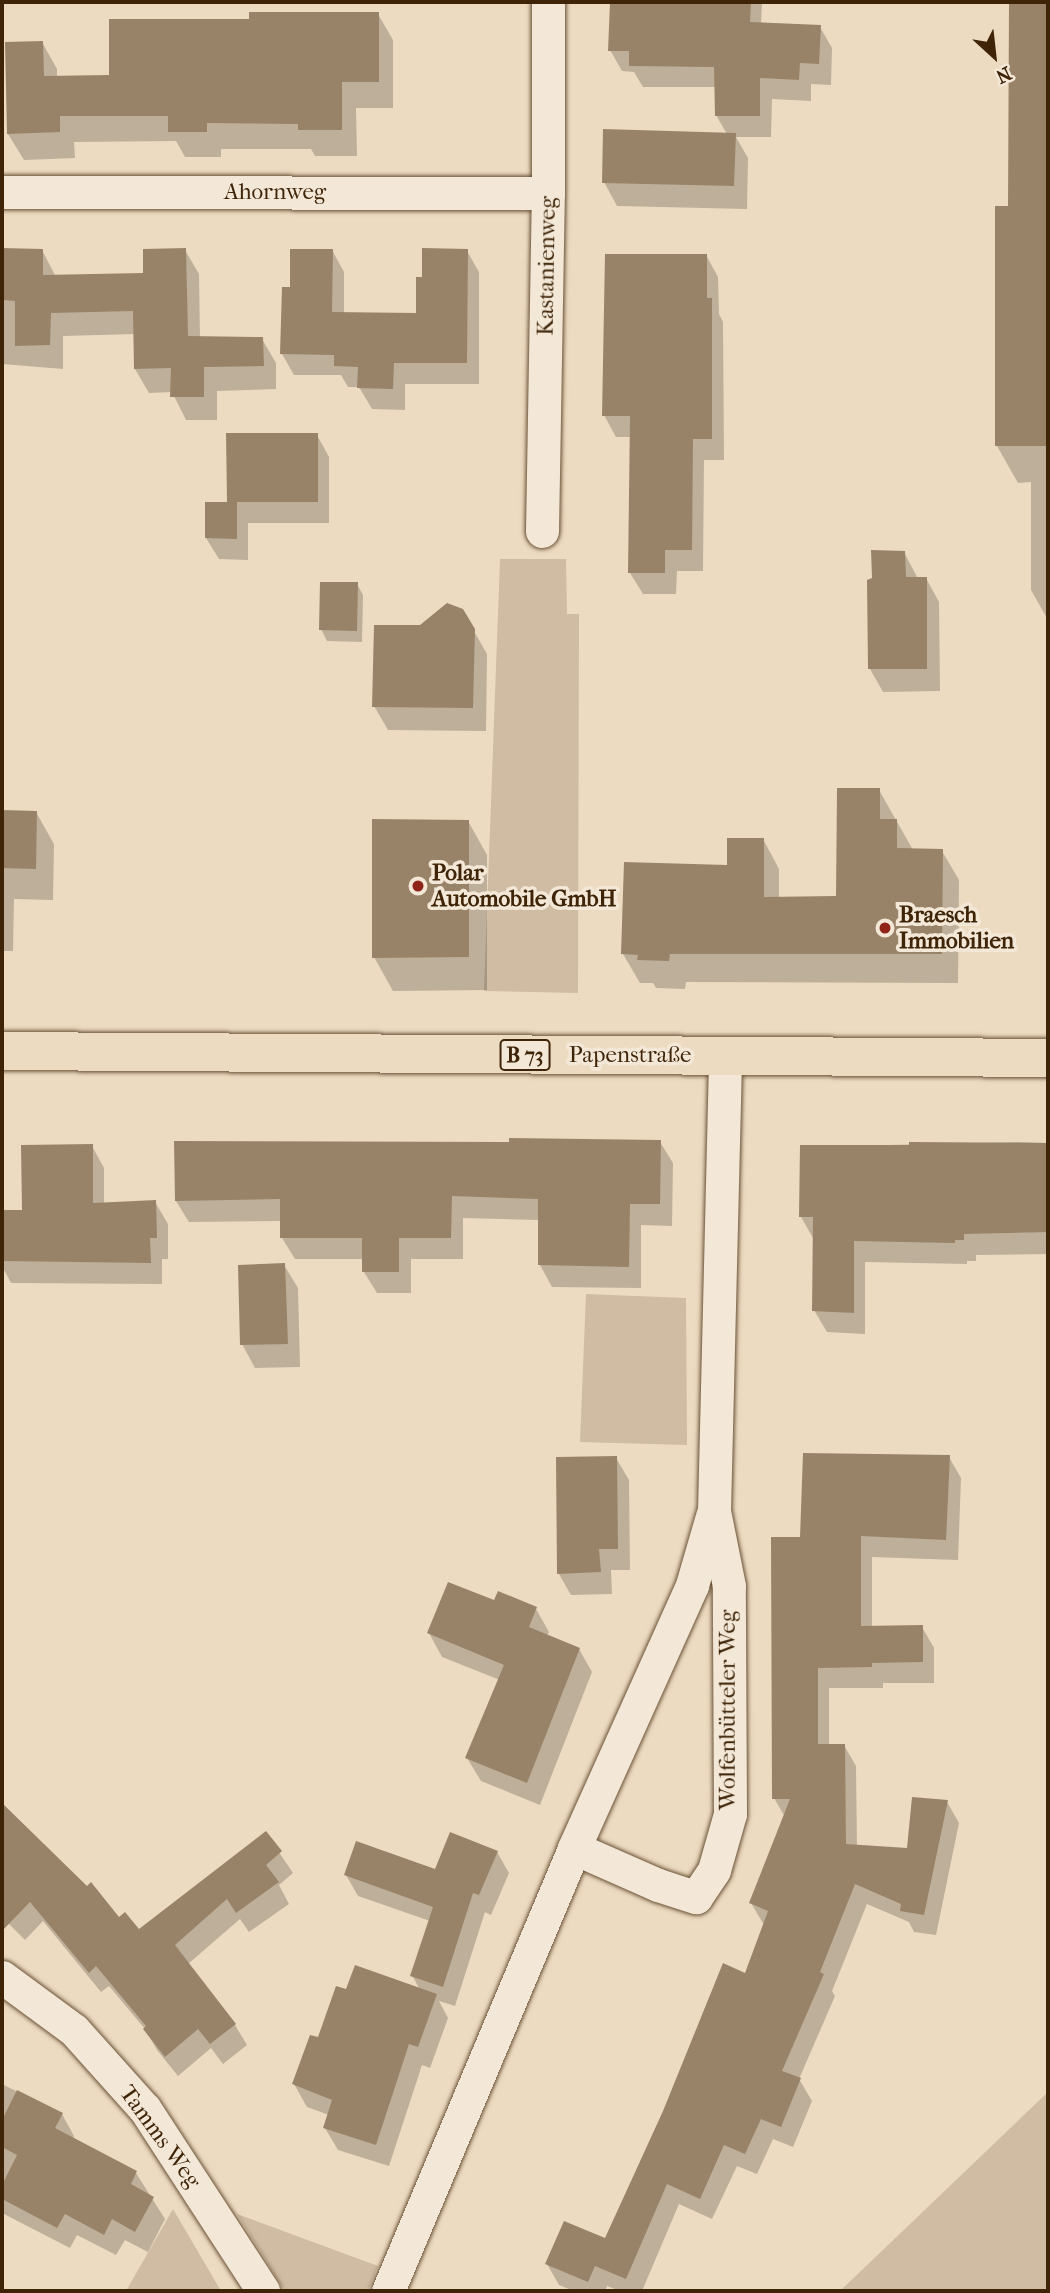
<!DOCTYPE html>
<html>
<head>
<meta charset="utf-8">
<style>
	body { margin:0 }
	#map { position:relative; width:1050px; height:2293px; overflow:hidden; background:#eddbc1; font-family:"IM FELL French Canon",serif }
	div>[style] { position:absolute }
	.green>* { inset:0; background:#cfbca2 }
	.shadow>* { inset:0; background:#0003 }
	.building>* { inset:0; background:#998368 }
	.roads { filter:drop-shadow(0 0 2px #6a5236) drop-shadow(0 0 2px #6a5236) }
	.minor>* { height:33px; margin:-16.5px; padding:0 16.5px; transform-origin:16.5px; border-radius:16.5px; background:#f3e8d7 }
	.primary>* { height:38px; margin:-19px; padding:0 19px; transform-origin:19px; border-radius:19px; background:#eddbc1 }
	.dots>* { width:19px; height:19px; translate:-50% -50%; box-sizing:border-box; border:4px solid #f3e8d7; border-radius:50% }
	span { translate:-50% -50%; white-space:nowrap; text-align:center; line-height:1.15; -webkit-text-stroke:7px #f3e8d7; paint-order:stroke }
	.shield-label span { padding:2px 5px; background:#f3e8d7; border:2px solid; border-radius:5px; -webkit-text-stroke-width:0 }
	.shield-label { font-size:21px; color:#3f2408; font-weight:700 }
	.street-label { font-size:23px; color:#3f2408 }
	.poi-label { font-size:23px; color:#3f2408; font-weight:700 }
	.left { translate:0 -50%; text-align:left }
	.frame { position:absolute; inset:0; border:4px solid #3f2408; pointer-events:none }
	.north { position:absolute; left:959px; top:21px; width:70px; height:70px; -webkit-text-stroke:5px #f3e8d7; paint-order:stroke; rotate:153deg; font-size:19px; font-weight:700; line-height:28px; text-align:center; color:#3f2408 }
	.north::after { content:''; display:block; margin:auto; width:24px; height:32px; background:#3f2408; clip-path:polygon(50% 0,100% 100%,50% 72%,0 100%) }
</style>
</head>
<body>
<div id="map">
	<div class="green">
		<div style="clip-path:polygon(500px 559px,566px 559px,567px 614px,579px 614px,578px 993px,484px 991px)"></div>
		<div style="clip-path:polygon(586px 1294px,686px 1298px,687px 1445px,580px 1442px)"></div>
		<div style="clip-path:polygon(1048px 2092px,1048px 2291px,840px 2291px)"></div>
		<div style="clip-path:polygon(173px 2209px,221px 2291px,126px 2291px)"></div>
		<div style="clip-path:polygon(237px 2214px,378px 2266px,368px 2291px,285px 2291px)"></div>
	</div>
	<div class="shadow">
		<div style="clip-path:polygon(612px 2px,762px 2px,761px 24px,820px 27px,832px 48px,831px 85px,811px 84px,811px 101px,772px 99px,771px 137px,736px 137px,748px 158px,747px 209px,617px 206px,604px 182px,727px 134px,716px 115px,716px 87px,643px 87px,634px 72px,622px 71px,610px 50px)"></div>
		<div style="clip-path:polygon(1010px 2px,1048px 2px,1048px 620px,1031px 590px,1031px 482px,1018px 483px,997px 446px,1009px 208px)"></div>
		<div style="clip-path:polygon(378px 14px,393px 40px,393px 108px,356px 108px,357px 156px,315px 156px,311px 149px,221px 149px,221px 157px,185px 157px,176px 141px,74px 142px,75px 158px,24px 160px,8px 134px,42px 42px,57px 69px,57px 77px,111px 77px,251px 21px)"></div>
		<div style="clip-path:polygon(2px 250px,42px 250px,56px 277px,145px 274px,185px 250px,199px 274px,200px 338px,262px 339px,276px 363px,276px 389px,217px 391px,217px 420px,186px 420px,172px 392px,149px 393px,135px 369px,135px 334px,63px 336px,63px 369px,2px 364px)"></div>
		<div style="clip-path:polygon(332px 250px,344px 272px,344px 314px,417px 315px,424px 279px,467px 251px,479px 272px,479px 384px,405px 384px,405px 410px,372px 409px,359px 387px,348px 387px,341px 375px,294px 375px,282px 354px,292px 288px)"></div>
		<div style="clip-path:polygon(706px 255px,718px 277px,719px 314px,723px 322px,724px 460px,704px 460px,703px 571px,677px 571px,676px 594px,643px 594px,630px 573px,631px 437px,616px 437px,604px 415px)"></div>
		<div style="clip-path:polygon(317px 435px,329px 457px,329px 523px,248px 523px,248px 560px,219px 559px,206px 538px,229px 503px)"></div>
		<div style="clip-path:polygon(904px 552px,918px 579px,926px 578px,939px 602px,940px 691px,883px 692px,870px 669px)"></div>
		<div style="clip-path:polygon(357px 584px,363px 595px,362px 642px,327px 641px,321px 629px)"></div>
		<div style="clip-path:polygon(462px 610px,487px 654px,486px 731px,388px 730px,374px 706px,421px 627px)"></div>
		<div style="clip-path:polygon(879px 790px,913px 850px,942px 851px,959px 880px,958px 983px,686px 982px,685px 989px,656px 988px,653px 983px,640px 983px,623px 954px,763px 839px,779px 869px,779px 899px,838px 898px)"></div>
		<div style="clip-path:polygon(2px 811px,36px 812px,54px 844px,53px 900px,14px 899px,13px 951px,2px 951px)"></div>
		<div style="clip-path:polygon(468px 821px,487px 855px,487px 990px,393px 991px,374px 957px)"></div>
		<div style="clip-path:polygon(1046px 870px,1048px 870px,1048px 947px,1046px 943px)"></div>
		<div style="clip-path:polygon(175px 1142px,660px 1142px,673px 1163px,672px 1226px,641px 1225px,641px 1288px,552px 1287px,540px 1265px,540px 1220px,463px 1218px,463px 1259px,411px 1259px,411px 1293px,377px 1293px,364px 1272px,364px 1259px,295px 1259px,282px 1238px,282px 1221px,189px 1222px,176px 1201px)"></div>
		<div style="clip-path:polygon(1019px 1142px,1048px 1143px,1048px 1254px,976px 1255px,976px 1261px,967px 1261px,967px 1264px,865px 1262px,865px 1334px,827px 1332px,814px 1310px,813px 1238px,801px 1217px,802px 1147px)"></div>
		<div style="clip-path:polygon(92px 1146px,104px 1168px,104px 1204px,155px 1202px,168px 1224px,168px 1259px,162px 1259px,162px 1284px,11px 1283px,2px 1266px,2px 1212px,24px 1212px)"></div>
		<div style="clip-path:polygon(284px 1265px,298px 1288px,300px 1367px,255px 1368px,242px 1344px)"></div>
		<div style="clip-path:polygon(949px 1457px,961px 1478px,958px 1560px,872px 1557px,872px 1628px,922px 1627px,934px 1648px,934px 1683px,883px 1683px,883px 1688px,829px 1688px,829px 1746px,844px 1745px,856px 1766px,857px 1847px,908px 1850px,947px 1802px,959px 1823px,936px 1935px,914px 1932px,909px 1922px,867px 1904px,832px 1991px,835px 1996px,799px 2079px,812px 2101px,793px 2147px,773px 2139px,757px 2174px,737px 2166px,712px 2219px,679px 2204px,642px 2291px,620px 2291px,607px 2286px,605px 2291px,574px 2291px,559px 2285px,547px 2264px,606px 2241px,746px 1975px,764px 1925px,751px 1903px,785px 1817px,774px 1798px,802px 1539px)"></div>
		<div style="clip-path:polygon(616px 1458px,629px 1480px,630px 1570px,611px 1570px,612px 1594px,571px 1595px,559px 1574px)"></div>
		<div style="clip-path:polygon(495px 1602px,536px 1609px,549px 1632px,547px 1636px,579px 1649px,592px 1672px,540px 1805px,481px 1781px,467px 1758px,500px 1680px,442px 1657px,429px 1633px)"></div>
		<div style="clip-path:polygon(2px 1805px,119px 1919px,138px 1931px,266px 1833px,293px 1873px,279px 1885px,289px 1904px,249px 1932px,240px 1919px,188px 1964px,235px 2025px,247px 2045px,223px 2064px,211px 2048px,178px 2076px,157px 2050px,145px 2029px,109px 1986px,101px 1992px,43px 1921px,25px 1940px,2px 1917px)"></div>
		<div style="clip-path:polygon(497px 1852px,509px 1873px,491px 1915px,485px 1912px,455px 2006px,439px 2001px,448px 2018px,430px 2068px,422px 2065px,389px 2166px,338px 2150px,325px 2128px,329px 2115px,307px 2107px,294px 2084px,347px 1992px,420px 1990px,412px 1975px,430px 1921px,358px 1896px,346px 1875px,436px 1871px)"></div>
		<div style="clip-path:polygon(2px 2084px,62px 2114px,74px 2136px,73px 2139px,136px 2173px,165px 2219px,148px 2252px,125px 2240px,116px 2255px,77px 2235px,70px 2248px,2px 2213px)"></div>
	</div>
	<div class="building">
		<div style="clip-path:polygon(610px 2px,751px 3px,750px 22px,821px 25px,819px 64px,800px 63px,799px 80px,760px 78px,760px 116px,715px 116px,714px 67px,629px 66px,629px 51px,608px 51px)"></div>
		<div style="clip-path:polygon(1009px 2px,1048px 2px,1048px 446px,995px 446px,995px 206px,1008px 206px)"></div>
		<div style="clip-path:polygon(249px 12px,379px 12px,379px 82px,342px 82px,342px 130px,298px 130px,298px 124px,207px 123px,207px 132px,168px 132px,168px 116px,60px 116px,60px 132px,7px 134px,5px 42px,43px 41px,44px 76px,109px 75px,109px 19px,249px 19px)"></div>
		<div style="clip-path:polygon(603px 129px,736px 133px,734px 186px,602px 183px)"></div>
		<div style="clip-path:polygon(2px 248px,43px 249px,43px 275px,143px 273px,143px 249px,186px 248px,188px 336px,263px 337px,264px 366px,204px 367px,204px 397px,170px 397px,171px 368px,134px 369px,133px 311px,51px 313px,50px 345px,15px 346px,15px 301px,2px 300px)"></div>
		<div style="clip-path:polygon(422px 248px,468px 249px,467px 363px,394px 363px,393px 389px,357px 388px,358px 367px,334px 366px,334px 355px,280px 354px,282px 287px,290px 287px,290px 249px,333px 249px,332px 312px,416px 313px,416px 277px,422px 277px)"></div>
		<div style="clip-path:polygon(605px 254px,707px 254px,707px 298px,712px 298px,712px 439px,693px 439px,692px 550px,665px 550px,665px 573px,628px 573px,630px 416px,602px 416px)"></div>
		<div style="clip-path:polygon(226px 433px,318px 433px,318px 502px,237px 502px,237px 539px,205px 538px,205px 502px,227px 502px)"></div>
		<div style="clip-path:polygon(871px 550px,905px 551px,906px 577px,927px 577px,927px 669px,868px 669px,867px 580px,872px 578px)"></div>
		<div style="clip-path:polygon(320px 582px,358px 582px,357px 631px,319px 630px)"></div>
		<div style="clip-path:polygon(447px 603px,463px 609px,475px 629px,473px 708px,372px 707px,374px 625px,420px 625px)"></div>
		<div style="clip-path:polygon(837px 788px,880px 788px,880px 819px,897px 819px,897px 848px,943px 849px,942px 954px,670px 954px,669px 961px,637px 960px,638px 955px,621px 954px,624px 862px,727px 865px,727px 838px,764px 838px,764px 897px,836px 896px)"></div>
		<div style="clip-path:polygon(2px 810px,37px 811px,36px 869px,2px 868px)"></div>
		<div style="clip-path:polygon(372px 819px,469px 820px,469px 957px,372px 958px)"></div>
		<div style="clip-path:polygon(509px 1138px,661px 1140px,660px 1204px,630px 1204px,629px 1267px,538px 1265px,538px 1199px,452px 1196px,451px 1238px,399px 1238px,399px 1272px,362px 1272px,362px 1238px,280px 1238px,280px 1199px,175px 1201px,174px 1141px,509px 1142px)"></div>
		<div style="clip-path:polygon(909px 1142px,1048px 1143px,1048px 1232px,964px 1234px,964px 1240px,955px 1240px,955px 1243px,854px 1241px,854px 1313px,812px 1311px,813px 1217px,799px 1217px,800px 1145px,909px 1145px)"></div>
		<div style="clip-path:polygon(93px 1144px,93px 1203px,156px 1200px,157px 1238px,150px 1238px,151px 1263px,2px 1261px,2px 1210px,22px 1210px,21px 1145px)"></div>
		<div style="clip-path:polygon(285px 1263px,288px 1344px,240px 1345px,238px 1265px)"></div>
		<div style="clip-path:polygon(803px 1453px,950px 1455px,946px 1540px,861px 1536px,861px 1626px,923px 1625px,923px 1662px,872px 1663px,872px 1667px,818px 1668px,818px 1744px,845px 1744px,846px 1844px,907px 1848px,912px 1797px,948px 1800px,924px 1915px,900px 1911px,901px 1904px,855px 1884px,820px 1972px,824px 1974px,782px 2071px,801px 2078px,781px 2127px,761px 2119px,745px 2154px,724px 2145px,700px 2199px,667px 2184px,626px 2279px,595px 2266px,588px 2282px,545px 2264px,564px 2221px,605px 2238px,663px 2111px,723px 1963px,745px 1973px,768px 1911px,749px 1903px,790px 1799px,772px 1799px,771px 1537px,800px 1537px)"></div>
		<div style="clip-path:polygon(617px 1456px,618px 1549px,599px 1549px,601px 1572px,557px 1574px,556px 1457px)"></div>
		<div style="clip-path:polygon(448px 1582px,494px 1600px,498px 1591px,537px 1607px,529px 1627px,580px 1648px,527px 1783px,465px 1758px,504px 1665px,427px 1633px)"></div>
		<div style="clip-path:polygon(2px 1803px,87px 1886px,91px 1882px,119px 1917px,125px 1912px,139px 1929px,266px 1831px,282px 1851px,266px 1865px,279px 1882px,236px 1913px,227px 1899px,175px 1945px,236px 2024px,210px 2044px,198px 2029px,165px 2057px,143px 2029px,146px 2026px,96px 1966px,89px 1973px,30px 1902px,2px 1931px)"></div>
		<div style="clip-path:polygon(450px 1832px,498px 1851px,479px 1895px,473px 1893px,443px 1987px,410px 1976px,433px 1907px,344px 1875px,356px 1841px,435px 1869px)"></div>
		<div style="clip-path:polygon(355px 1965px,437px 1994px,418px 2047px,409px 2044px,376px 2145px,323px 2128px,332px 2100px,292px 2084px,310px 2035px,318px 2037px,336px 1986px,346px 1989px)"></div>
		<div style="clip-path:polygon(17px 2090px,63px 2113px,55px 2128px,137px 2171px,131px 2184px,154px 2197px,135px 2232px,112px 2219px,104px 2235px,65px 2214px,57px 2228px,2px 2199px,2px 2185px,17px 2155px,2px 2147px,2px 2120px)"></div>
	</div>
	<div class="roads">
		<div class="minor">
			<div style="left:2px;top:192px;width:546px;rotate:0.1deg"></div>
			<div style="left:542px;top:531px;width:338px;rotate:-89deg"></div>
			<div style="left:548px;top:193px;width:191px;rotate:-90deg"></div>
			<div style="left:574px;top:1848px;width:288px;rotate:-65.8deg"></div>
			<div style="left:692px;top:1585px;width:72px;rotate:-73.8deg"></div>
			<div style="left:2px;top:1977px;width:89px;rotate:36.4deg"></div>
			<div style="left:74px;top:2030px;width:106px;rotate:48.1deg"></div>
			<div style="left:145px;top:2109px;width:217px;rotate:57deg"></div>
			<div style="left:388px;top:2291px;width:480px;rotate:-67.2deg"></div>
			<div style="left:574px;top:1848px;width:92px;rotate:23.8deg"></div>
			<div style="left:658px;top:1885px;width:40px;rotate:18deg"></div>
			<div style="left:696px;top:1897px;width:32px;rotate:-56deg"></div>
			<div style="left:714px;top:1870px;width:58px;rotate:-74.1deg"></div>
			<div style="left:730px;top:1814px;width:228px;rotate:-90.3deg"></div>
			<div style="left:729px;top:1586px;width:76px;rotate:-101.3deg"></div>
			<div style="left:714px;top:1511px;width:456px;rotate:-88.6deg"></div>
		</div>
		<div class="primary">
			<div style="left:2px;top:1051px;width:1046px;rotate:0.38deg"></div>
		</div>
	</div>
	<div class="dots">
		<div style="left:418px;top:886px;background:#8f2418"></div>
		<div style="left:885px;top:928px;background:#8f2418"></div>
	</div>
	<div class="shield-label">
		<span style="left:525px;top:1055px">B 73</span>
	</div>
	<div class="street-label">
		<span style="left:275px;top:192px">Ahornweg</span>
		<span style="left:547px;top:266px;rotate:-89deg">Kastanienweg</span>
		<span style="left:630px;top:1055px">Papenstraße</span>
		<span style="left:728px;top:1710px;rotate:-90deg">Wolfenbütteler Weg</span>
		<span style="left:160px;top:2137px;rotate:54deg">Tamms Weg</span>
	</div>
	<div class="poi-label">
		<span class="left" style="left:432px;top:886px">Polar<br>Automobile GmbH</span>
		<span class="left" style="left:899px;top:928px">Braesch<br>Immobilien</span>
	</div>
	<div class="frame"></div>
	<div class="north">N</div>
</div>
</body>
</html>
